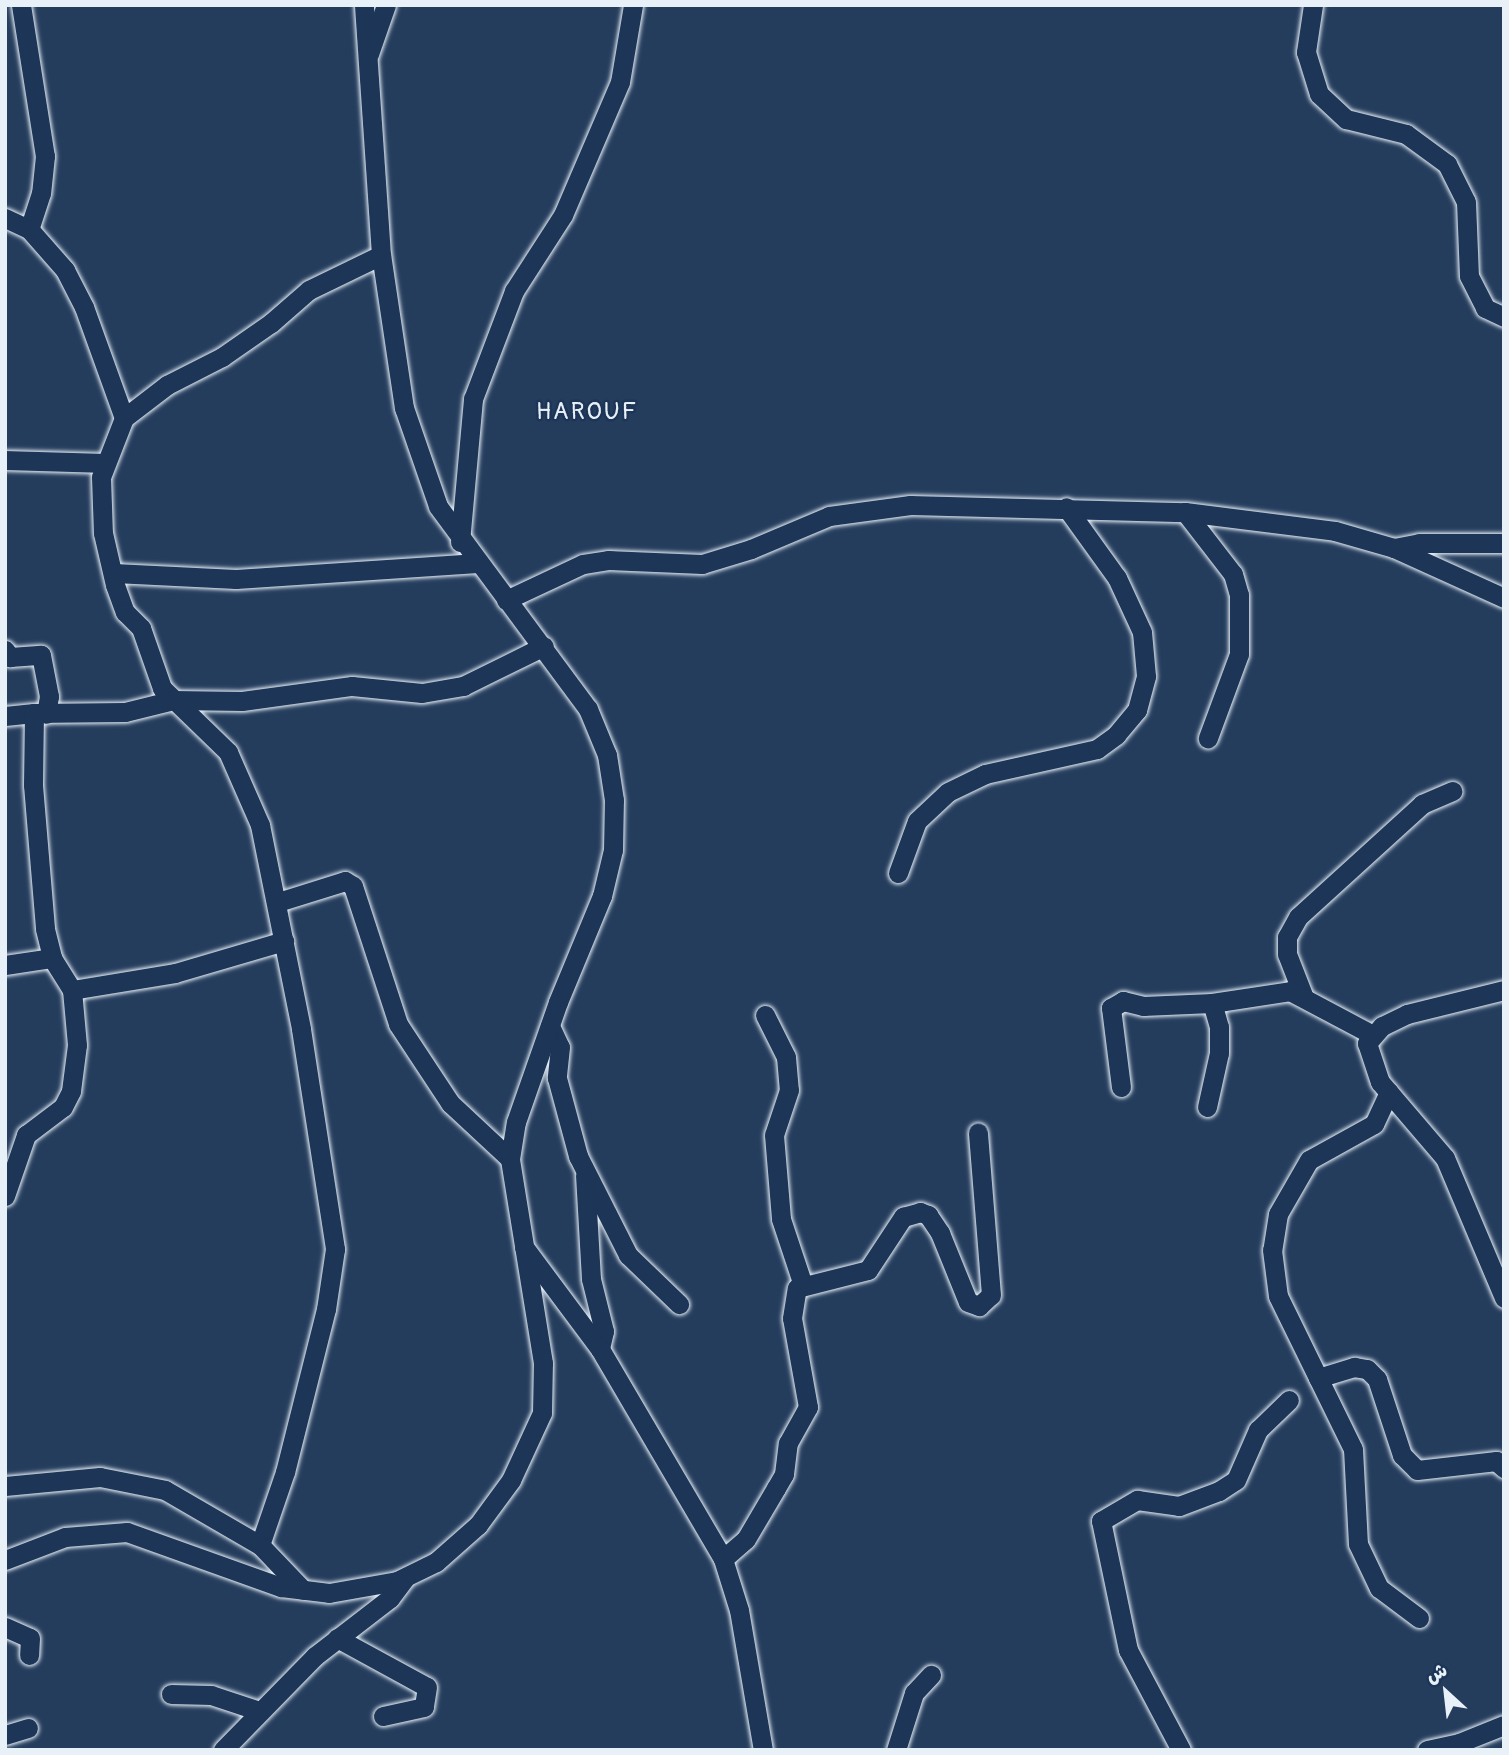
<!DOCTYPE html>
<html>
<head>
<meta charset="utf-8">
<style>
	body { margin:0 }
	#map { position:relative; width:1509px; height:1755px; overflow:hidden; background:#253d5d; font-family:Pangolin,"Playpen Sans Arabic",sans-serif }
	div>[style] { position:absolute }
	.roads { filter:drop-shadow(0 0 2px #e8f1f8) drop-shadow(0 0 2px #e8f1f8) }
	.minor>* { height:19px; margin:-9.5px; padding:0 9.5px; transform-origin:9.5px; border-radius:9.5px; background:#1d3557 }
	span { translate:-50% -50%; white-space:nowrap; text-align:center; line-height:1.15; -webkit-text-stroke:5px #1d3557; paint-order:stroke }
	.quarter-label { font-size:24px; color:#e8f1f8; letter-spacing:2px }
	.frame { position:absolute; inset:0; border:7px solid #e8f1f8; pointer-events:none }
	.north { position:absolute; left:1411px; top:1657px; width:70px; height:70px; -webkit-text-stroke:5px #1d3557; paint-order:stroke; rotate:333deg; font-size:19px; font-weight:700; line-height:28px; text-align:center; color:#e8f1f8 }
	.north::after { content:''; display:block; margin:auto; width:24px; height:32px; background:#e8f1f8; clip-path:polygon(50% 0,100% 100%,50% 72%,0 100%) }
</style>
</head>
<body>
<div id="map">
	<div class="roads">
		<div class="minor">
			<div style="left:21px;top:5px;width:153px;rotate:81deg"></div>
			<div style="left:45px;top:156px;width:37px;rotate:96deg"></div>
			<div style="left:41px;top:193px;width:38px;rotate:108deg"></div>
			<div style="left:1313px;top:5px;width:48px;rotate:98.5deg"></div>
			<div style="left:1306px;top:52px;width:44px;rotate:72.8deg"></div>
			<div style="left:1319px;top:94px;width:37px;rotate:43deg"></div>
			<div style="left:1346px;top:119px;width:62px;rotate:14deg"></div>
			<div style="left:1406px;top:134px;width:51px;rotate:36.2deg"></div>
			<div style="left:1447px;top:164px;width:42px;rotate:63.4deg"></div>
			<div style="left:1466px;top:202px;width:74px;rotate:87.7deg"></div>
			<div style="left:1469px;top:276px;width:36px;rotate:63deg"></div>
			<div style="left:1485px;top:308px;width:21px;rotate:25deg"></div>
			<div style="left:369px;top:54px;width:52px;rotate:-70.9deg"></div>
			<div style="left:5px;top:218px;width:26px;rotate:25deg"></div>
			<div style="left:29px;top:229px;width:55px;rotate:48.7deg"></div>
			<div style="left:65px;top:270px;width:42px;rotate:62.8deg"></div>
			<div style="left:84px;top:307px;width:118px;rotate:70.2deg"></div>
			<div style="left:124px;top:418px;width:54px;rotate:-37.5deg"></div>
			<div style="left:167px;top:385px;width:62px;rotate:-27deg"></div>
			<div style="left:222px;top:357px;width:60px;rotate:-34.8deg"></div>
			<div style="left:271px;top:323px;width:50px;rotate:-41deg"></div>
			<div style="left:309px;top:290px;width:80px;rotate:-25.9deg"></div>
			<div style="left:124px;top:418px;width:63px;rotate:111.3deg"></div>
			<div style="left:101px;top:477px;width:56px;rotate:88deg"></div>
			<div style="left:103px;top:533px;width:53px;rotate:77deg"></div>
			<div style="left:115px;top:585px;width:29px;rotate:70deg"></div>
			<div style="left:125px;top:612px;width:23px;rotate:45deg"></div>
			<div style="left:141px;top:628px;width:64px;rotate:70.7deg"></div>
			<div style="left:162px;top:688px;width:92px;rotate:44.1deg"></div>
			<div style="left:228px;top:752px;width:80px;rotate:66.3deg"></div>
			<div style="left:260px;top:825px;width:208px;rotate:78.6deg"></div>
			<div style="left:301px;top:1029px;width:223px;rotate:81.2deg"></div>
			<div style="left:335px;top:1249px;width:61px;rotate:98.5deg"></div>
			<div style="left:326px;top:1309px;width:168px;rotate:104.1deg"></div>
			<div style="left:285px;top:1472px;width:77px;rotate:108.9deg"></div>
			<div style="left:5px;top:460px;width:100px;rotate:1.7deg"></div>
			<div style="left:1185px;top:512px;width:78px;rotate:52.3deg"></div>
			<div style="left:1233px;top:574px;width:22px;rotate:74deg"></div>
			<div style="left:1239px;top:595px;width:59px;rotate:90deg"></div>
			<div style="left:1239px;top:654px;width:90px;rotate:110.3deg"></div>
			<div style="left:460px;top:542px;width:144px;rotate:-84.8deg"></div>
			<div style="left:473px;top:399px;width:116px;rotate:-69.2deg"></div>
			<div style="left:514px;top:291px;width:90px;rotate:-57.2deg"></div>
			<div style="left:563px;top:215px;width:145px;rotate:-66.8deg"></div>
			<div style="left:620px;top:82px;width:78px;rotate:-80.4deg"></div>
			<div style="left:1394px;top:548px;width:25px;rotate:-11deg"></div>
			<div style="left:1419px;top:543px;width:85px"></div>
			<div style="left:114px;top:573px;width:122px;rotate:2.8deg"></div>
			<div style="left:236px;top:579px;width:242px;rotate:-3.8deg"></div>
			<div style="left:506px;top:600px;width:85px;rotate:-25.1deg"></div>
			<div style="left:583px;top:564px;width:25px;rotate:-9deg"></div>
			<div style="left:608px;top:560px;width:94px;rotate:2.4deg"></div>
			<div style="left:702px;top:564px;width:51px;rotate:-17deg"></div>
			<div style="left:751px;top:549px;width:85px;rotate:-22.9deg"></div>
			<div style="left:829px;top:516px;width:82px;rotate:-7.7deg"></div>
			<div style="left:910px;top:505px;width:275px;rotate:1.5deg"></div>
			<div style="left:1185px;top:512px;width:151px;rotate:7.2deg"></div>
			<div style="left:1335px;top:531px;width:61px;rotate:16.1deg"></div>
			<div style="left:1394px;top:548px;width:121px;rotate:24.4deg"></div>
			<div style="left:5px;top:650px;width:9px;rotate:54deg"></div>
			<div style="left:10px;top:657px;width:31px;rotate:-4deg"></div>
			<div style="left:41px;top:655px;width:42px;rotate:79deg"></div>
			<div style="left:49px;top:696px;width:18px;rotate:99deg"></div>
			<div style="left:34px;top:713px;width:91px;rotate:-0.6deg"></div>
			<div style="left:125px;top:712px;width:50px;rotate:-13.8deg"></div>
			<div style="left:174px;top:700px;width:68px;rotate:0.8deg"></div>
			<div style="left:242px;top:701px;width:111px;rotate:-7.8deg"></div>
			<div style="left:352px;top:686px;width:70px;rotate:5.7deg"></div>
			<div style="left:422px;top:693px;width:42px;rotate:-9.7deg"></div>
			<div style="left:463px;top:686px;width:90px;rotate:-26.3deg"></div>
			<div style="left:5px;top:716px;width:29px;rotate:-6deg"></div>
			<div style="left:34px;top:713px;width:72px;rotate:90.8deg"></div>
			<div style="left:33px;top:785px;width:144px;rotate:85.2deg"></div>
			<div style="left:45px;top:929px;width:30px;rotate:76deg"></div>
			<div style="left:52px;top:958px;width:38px;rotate:58deg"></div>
			<div style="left:898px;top:873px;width:55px;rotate:-69.9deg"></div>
			<div style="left:917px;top:821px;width:42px;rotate:-43.1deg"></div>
			<div style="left:948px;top:792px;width:41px;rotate:-25.9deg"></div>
			<div style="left:985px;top:774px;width:115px;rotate:-12.6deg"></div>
			<div style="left:1097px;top:749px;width:24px;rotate:-36deg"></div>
			<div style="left:1116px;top:735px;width:33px;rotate:-50deg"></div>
			<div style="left:1137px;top:710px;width:35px;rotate:-75deg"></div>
			<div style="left:1146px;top:676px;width:44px;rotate:-95.2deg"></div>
			<div style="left:1142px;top:632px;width:60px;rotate:-114.8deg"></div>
			<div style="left:1117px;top:578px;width:87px;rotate:-125.7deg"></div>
			<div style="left:278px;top:902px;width:70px;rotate:-17.4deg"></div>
			<div style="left:345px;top:881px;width:9px;rotate:32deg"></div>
			<div style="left:353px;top:886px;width:145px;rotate:71.9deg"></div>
			<div style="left:398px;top:1024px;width:95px;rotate:56.6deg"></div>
			<div style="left:450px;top:1103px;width:82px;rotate:43deg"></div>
			<div style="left:5px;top:965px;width:48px;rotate:-8.5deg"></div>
			<div style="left:1504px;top:990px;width:100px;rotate:166.1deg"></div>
			<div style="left:1407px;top:1014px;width:28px;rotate:154deg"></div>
			<div style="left:1382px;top:1026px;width:23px;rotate:131deg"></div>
			<div style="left:1367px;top:1043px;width:41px;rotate:71.6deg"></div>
			<div style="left:1380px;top:1082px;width:100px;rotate:49.5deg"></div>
			<div style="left:1445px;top:1158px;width:152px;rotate:67.1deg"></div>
			<div style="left:1303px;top:995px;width:44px;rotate:-111.3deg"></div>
			<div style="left:1287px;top:954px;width:17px;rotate:-90deg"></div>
			<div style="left:1287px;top:937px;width:23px;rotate:-61deg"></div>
			<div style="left:1298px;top:917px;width:168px;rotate:-42.3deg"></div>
			<div style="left:1422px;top:804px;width:33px;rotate:-23deg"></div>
			<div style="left:765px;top:1015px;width:47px;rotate:63.4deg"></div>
			<div style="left:786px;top:1057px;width:33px;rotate:85deg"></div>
			<div style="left:789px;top:1090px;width:47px;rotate:108.4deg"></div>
			<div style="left:774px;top:1135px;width:84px;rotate:85.2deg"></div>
			<div style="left:781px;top:1219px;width:70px;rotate:71.6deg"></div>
			<div style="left:550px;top:1026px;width:23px;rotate:65deg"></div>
			<div style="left:560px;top:1047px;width:31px;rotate:96deg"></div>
			<div style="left:557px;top:1078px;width:81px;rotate:74.9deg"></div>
			<div style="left:578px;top:1156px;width:111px;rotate:63.2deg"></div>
			<div style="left:628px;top:1255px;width:71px;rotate:43.9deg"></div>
			<div style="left:1121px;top:1087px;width:80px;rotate:-97.2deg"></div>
			<div style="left:1111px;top:1008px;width:14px;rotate:-30deg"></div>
			<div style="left:1123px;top:1001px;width:21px;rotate:14deg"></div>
			<div style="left:1143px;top:1006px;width:69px;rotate:-2.5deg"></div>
			<div style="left:1212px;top:1003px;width:79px;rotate:-8.7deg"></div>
			<div style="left:1290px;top:991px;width:92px;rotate:28deg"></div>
			<div style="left:1389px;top:1092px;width:35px;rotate:115deg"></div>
			<div style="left:1374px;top:1124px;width:74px;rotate:151deg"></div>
			<div style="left:1309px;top:1160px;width:62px;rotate:119.9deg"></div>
			<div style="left:1278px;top:1214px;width:36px;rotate:99deg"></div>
			<div style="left:1272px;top:1250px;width:46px;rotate:82.6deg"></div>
			<div style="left:1278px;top:1296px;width:170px;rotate:63.9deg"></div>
			<div style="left:1353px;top:1449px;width:95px;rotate:87deg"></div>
			<div style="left:1358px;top:1544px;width:49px;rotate:64.5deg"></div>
			<div style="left:1379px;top:1588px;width:50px;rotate:36.9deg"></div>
			<div style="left:1207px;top:1107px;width:55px;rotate:-77.5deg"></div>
			<div style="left:1219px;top:1053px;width:26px;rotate:-90deg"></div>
			<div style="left:1219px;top:1027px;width:25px;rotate:-106deg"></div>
			<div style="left:585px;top:1175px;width:104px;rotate:86.7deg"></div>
			<div style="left:591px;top:1279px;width:54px;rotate:76deg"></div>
			<div style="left:604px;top:1331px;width:18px;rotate:103deg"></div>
			<div style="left:5px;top:1196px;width:65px;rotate:-71deg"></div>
			<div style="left:26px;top:1135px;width:46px;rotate:-37.1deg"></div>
			<div style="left:63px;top:1107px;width:18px;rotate:-63deg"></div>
			<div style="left:71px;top:1091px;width:46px;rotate:-82.6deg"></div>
			<div style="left:77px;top:1045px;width:55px;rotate:-95.2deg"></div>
			<div style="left:72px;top:990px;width:104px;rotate:-9.4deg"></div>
			<div style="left:175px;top:973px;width:114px;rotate:-16.4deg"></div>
			<div style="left:524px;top:1247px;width:127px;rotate:53.3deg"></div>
			<div style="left:600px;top:1349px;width:243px;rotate:59.6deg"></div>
			<div style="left:723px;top:1559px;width:53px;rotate:72.6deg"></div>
			<div style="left:739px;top:1610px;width:142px;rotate:80.3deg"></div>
			<div style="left:1318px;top:1378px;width:38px;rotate:-17deg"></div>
			<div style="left:1354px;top:1367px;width:13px;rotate:9deg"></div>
			<div style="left:1367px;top:1369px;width:14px;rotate:45deg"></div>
			<div style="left:1377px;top:1379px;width:80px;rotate:71.8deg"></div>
			<div style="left:1402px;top:1455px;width:21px;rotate:45deg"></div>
			<div style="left:1417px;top:1470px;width:80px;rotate:-6.5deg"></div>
			<div style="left:1496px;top:1461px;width:11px;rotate:41deg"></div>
			<div style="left:5px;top:1486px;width:95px;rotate:-5.4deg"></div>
			<div style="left:100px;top:1477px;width:66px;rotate:11.3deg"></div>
			<div style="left:165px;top:1490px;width:110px;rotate:30.1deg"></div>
			<div style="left:260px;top:1545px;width:62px;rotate:46.3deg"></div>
			<div style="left:723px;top:1559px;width:30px;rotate:-41deg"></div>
			<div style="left:746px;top:1539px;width:59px;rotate:-59.5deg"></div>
			<div style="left:776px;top:1488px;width:16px;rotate:-60deg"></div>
			<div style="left:784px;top:1474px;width:31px;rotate:-83deg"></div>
			<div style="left:788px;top:1443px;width:41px;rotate:-60.9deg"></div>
			<div style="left:808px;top:1407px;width:90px;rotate:-100.2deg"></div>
			<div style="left:792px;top:1318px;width:30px;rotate:-81deg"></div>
			<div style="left:797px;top:1288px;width:73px;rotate:-14.2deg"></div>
			<div style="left:868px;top:1270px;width:64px;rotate:-56.6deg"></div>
			<div style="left:903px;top:1217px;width:18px;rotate:-16deg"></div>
			<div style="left:920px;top:1212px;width:9px;rotate:21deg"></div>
			<div style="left:928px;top:1215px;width:22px;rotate:56deg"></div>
			<div style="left:940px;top:1233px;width:74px;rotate:67.9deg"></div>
			<div style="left:968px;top:1302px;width:12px;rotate:20deg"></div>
			<div style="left:979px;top:1306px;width:16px;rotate:-43deg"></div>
			<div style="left:991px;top:1295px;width:163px;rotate:-94.6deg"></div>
			<div style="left:5px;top:1560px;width:64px;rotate:-21deg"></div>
			<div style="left:65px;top:1537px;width:62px;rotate:-4.6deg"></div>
			<div style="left:127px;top:1532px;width:164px;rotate:19.7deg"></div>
			<div style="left:281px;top:1587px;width:48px;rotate:7.1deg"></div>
			<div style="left:329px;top:1593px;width:69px;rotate:-10deg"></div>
			<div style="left:397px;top:1581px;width:43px;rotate:-26deg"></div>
			<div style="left:436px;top:1562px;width:56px;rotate:-41.4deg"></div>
			<div style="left:478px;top:1525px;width:56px;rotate:-53.7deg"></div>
			<div style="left:511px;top:1480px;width:74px;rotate:-65.2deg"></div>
			<div style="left:542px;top:1413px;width:50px;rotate:-88.9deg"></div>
			<div style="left:543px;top:1363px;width:207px;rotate:-99.2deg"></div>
			<div style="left:510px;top:1159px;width:37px;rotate:-81deg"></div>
			<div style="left:516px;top:1122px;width:127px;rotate:-70.7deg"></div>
			<div style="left:558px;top:1002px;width:115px;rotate:-67.5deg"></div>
			<div style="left:602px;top:896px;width:47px;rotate:-76.6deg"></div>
			<div style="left:613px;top:850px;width:50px;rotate:-88.9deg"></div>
			<div style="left:614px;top:800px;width:46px;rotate:-98.8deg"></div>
			<div style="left:607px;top:755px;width:50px;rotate:-112.4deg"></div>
			<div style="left:588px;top:709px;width:252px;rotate:-126.5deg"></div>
			<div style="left:438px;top:506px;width:104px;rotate:-109.1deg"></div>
			<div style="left:404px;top:408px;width:155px;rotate:-98.5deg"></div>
			<div style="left:381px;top:255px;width:251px;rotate:-93.9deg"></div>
			<div style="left:5px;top:1627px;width:27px;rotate:24deg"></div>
			<div style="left:30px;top:1638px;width:17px;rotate:93deg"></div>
			<div style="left:337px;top:1638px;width:102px;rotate:28.6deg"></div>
			<div style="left:427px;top:1687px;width:20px;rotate:99deg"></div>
			<div style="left:424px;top:1707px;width:42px;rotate:167.6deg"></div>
			<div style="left:171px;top:1694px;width:40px;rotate:1.4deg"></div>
			<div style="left:211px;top:1695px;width:51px;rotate:18.4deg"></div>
			<div style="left:5px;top:1735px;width:24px;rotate:-17deg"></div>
			<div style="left:223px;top:1750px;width:132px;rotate:-45.6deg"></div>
			<div style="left:315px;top:1656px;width:95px;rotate:-37.7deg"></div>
			<div style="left:390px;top:1598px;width:25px;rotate:-53deg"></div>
			<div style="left:896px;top:1750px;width:60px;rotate:-72.5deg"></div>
			<div style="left:914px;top:1693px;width:25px;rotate:-47deg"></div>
			<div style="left:1181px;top:1750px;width:113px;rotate:-117.9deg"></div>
			<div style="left:1128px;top:1650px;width:132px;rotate:-101.8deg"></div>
			<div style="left:1101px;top:1521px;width:42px;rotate:-30.3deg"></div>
			<div style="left:1137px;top:1500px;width:42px;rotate:8.1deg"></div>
			<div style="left:1179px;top:1506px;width:43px;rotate:-20.6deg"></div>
			<div style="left:1219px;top:1491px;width:20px;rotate:-33deg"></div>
			<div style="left:1236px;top:1480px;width:55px;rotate:-66.3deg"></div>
			<div style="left:1258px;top:1430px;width:43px;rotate:-44.1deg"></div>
			<div style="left:1427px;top:1750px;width:33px;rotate:-12deg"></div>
			<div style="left:1459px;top:1743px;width:48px;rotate:-21.8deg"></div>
		</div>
	</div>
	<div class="quarter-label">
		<span style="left:587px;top:412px">HAROUF</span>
	</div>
	<div class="frame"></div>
	<div class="north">ش</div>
</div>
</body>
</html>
